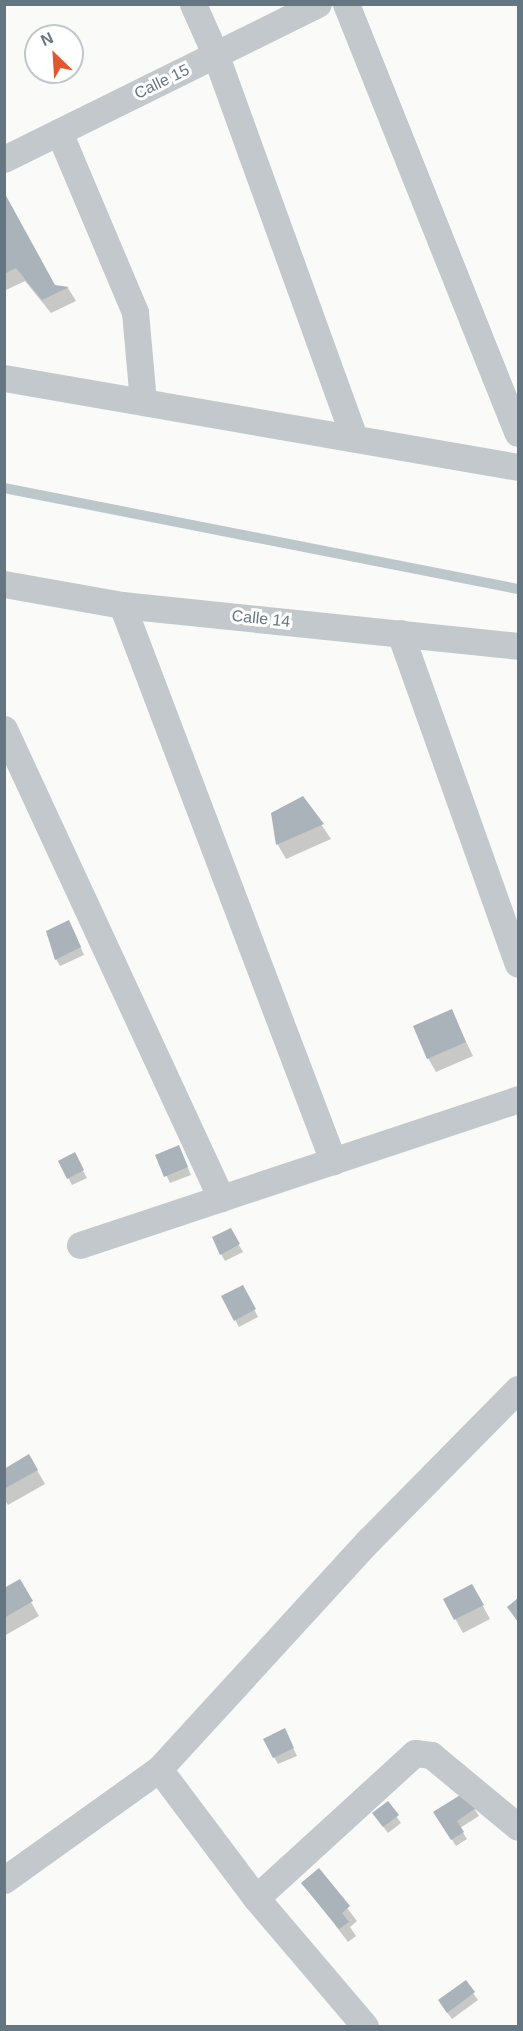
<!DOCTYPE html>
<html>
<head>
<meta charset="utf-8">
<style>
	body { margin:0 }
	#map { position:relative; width:523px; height:2031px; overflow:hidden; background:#fafaf8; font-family:Arial,sans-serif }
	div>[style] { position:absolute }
	.shadow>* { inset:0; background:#0003 }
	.stream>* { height:10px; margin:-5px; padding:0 5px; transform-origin:5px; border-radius:5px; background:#bbc7cb }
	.building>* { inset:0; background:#aab3b9 }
	.street>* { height:27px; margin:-13.5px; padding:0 13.5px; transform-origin:13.5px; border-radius:13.5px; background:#c3c8cc }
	span { translate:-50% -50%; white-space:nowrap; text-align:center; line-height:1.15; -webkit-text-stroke:6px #fff; paint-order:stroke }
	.street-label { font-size:16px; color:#657683 }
	.frame { position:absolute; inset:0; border:6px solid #657683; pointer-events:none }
	.north { position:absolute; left:24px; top:24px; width:60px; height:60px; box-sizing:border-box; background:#fff; border:2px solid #c1c8cd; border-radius:50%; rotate:335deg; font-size:16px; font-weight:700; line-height:24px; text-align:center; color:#657683 }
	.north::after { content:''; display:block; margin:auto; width:21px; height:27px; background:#e4572e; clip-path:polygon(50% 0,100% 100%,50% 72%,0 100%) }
</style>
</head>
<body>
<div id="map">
	<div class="shadow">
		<div style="clip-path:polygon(4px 195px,54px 286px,68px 288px,76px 301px,51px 313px,25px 281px,4px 291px)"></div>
		<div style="clip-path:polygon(303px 798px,331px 839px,286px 859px,278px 845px,272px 814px)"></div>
		<div style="clip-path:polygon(73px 929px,84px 955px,60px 966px,56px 959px)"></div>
		<div style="clip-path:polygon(451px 1011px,473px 1056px,436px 1072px,428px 1058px)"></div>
		<div style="clip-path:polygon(74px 1154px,87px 1178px,72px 1185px,60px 1162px)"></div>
		<div style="clip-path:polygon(182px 1154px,191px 1175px,170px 1183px,157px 1156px)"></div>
		<div style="clip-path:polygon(230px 1230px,243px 1252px,225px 1261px,221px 1254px)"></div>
		<div style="clip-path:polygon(243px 1287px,258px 1317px,239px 1327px,223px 1297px)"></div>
		<div style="clip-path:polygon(29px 1456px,45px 1484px,8px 1505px,4px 1499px,4px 1471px)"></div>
		<div style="clip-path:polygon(19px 1581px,39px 1616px,4px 1636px,4px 1589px)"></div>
		<div style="clip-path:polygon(472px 1586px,490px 1619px,463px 1633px,445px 1600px)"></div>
		<div style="clip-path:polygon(288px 1737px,297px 1756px,278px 1764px,274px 1757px)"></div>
		<div style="clip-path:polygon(465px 1794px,479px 1816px,460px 1828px,467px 1839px,456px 1846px,435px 1813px)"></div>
		<div style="clip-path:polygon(387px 1803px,401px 1823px,388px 1833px,378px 1820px)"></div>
		<div style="clip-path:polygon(319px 1871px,357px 1921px,350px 1927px,356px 1936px,348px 1942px,303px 1883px)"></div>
		<div style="clip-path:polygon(465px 1982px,478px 2000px,452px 2019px,444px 2008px)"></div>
	</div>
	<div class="stream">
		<div style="left:4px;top:488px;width:524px;rotate:11.12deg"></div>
	</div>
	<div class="building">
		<div style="clip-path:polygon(4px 192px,55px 285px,69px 287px,42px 300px,16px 268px,4px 274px)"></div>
		<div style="clip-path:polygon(303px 796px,324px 824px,276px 845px,271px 813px)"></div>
		<div style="clip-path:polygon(69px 920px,81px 947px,55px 960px,46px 931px)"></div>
		<div style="clip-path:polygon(452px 1009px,466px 1042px,427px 1059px,413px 1026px)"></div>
		<div style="clip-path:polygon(179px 1145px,188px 1167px,164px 1177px,155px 1155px)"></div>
		<div style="clip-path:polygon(75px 1152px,84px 1170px,67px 1179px,58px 1161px)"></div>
		<div style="clip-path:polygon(231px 1228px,240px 1244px,220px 1255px,212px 1237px)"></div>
		<div style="clip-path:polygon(243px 1285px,256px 1309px,234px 1321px,221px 1296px)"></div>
		<div style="clip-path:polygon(29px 1454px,38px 1470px,4px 1489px,4px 1469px)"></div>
		<div style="clip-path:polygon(20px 1579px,33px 1601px,4px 1618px,4px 1588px)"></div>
		<div style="clip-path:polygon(472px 1584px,484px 1605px,454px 1620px,443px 1599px)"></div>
		<div style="clip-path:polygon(518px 1598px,518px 1622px,507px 1607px)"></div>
		<div style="clip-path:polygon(285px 1728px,294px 1748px,273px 1758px,263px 1739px)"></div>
		<div style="clip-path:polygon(465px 1792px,476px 1808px,457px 1821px,464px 1832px,451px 1840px,433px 1812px)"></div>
		<div style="clip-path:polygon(388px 1801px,399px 1815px,383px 1827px,372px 1813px)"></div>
		<div style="clip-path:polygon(319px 1868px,350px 1906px,342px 1913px,349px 1922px,339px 1929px,301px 1883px)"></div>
		<div style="clip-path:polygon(466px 1980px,475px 1992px,447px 2013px,438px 2000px)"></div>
	</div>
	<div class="street">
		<div style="left:193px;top:4px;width:57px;rotate:66.1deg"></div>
		<div style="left:216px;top:56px;width:405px;rotate:70.1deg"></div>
		<div style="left:346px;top:4px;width:462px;rotate:68.2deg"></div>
		<div style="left:59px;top:132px;width:195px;rotate:67.1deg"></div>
		<div style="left:135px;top:312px;width:89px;rotate:84.9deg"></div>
		<div style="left:4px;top:159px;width:350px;rotate:-26.3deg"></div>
		<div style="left:4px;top:378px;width:522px;rotate:9.82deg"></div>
		<div style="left:4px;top:584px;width:120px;rotate:10.1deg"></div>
		<div style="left:122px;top:605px;width:398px;rotate:5.9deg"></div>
		<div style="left:122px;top:605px;width:595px;rotate:69.22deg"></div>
		<div style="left:400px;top:633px;width:351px;rotate:70.4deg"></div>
		<div style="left:4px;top:729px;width:517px;rotate:65.17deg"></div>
		<div style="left:80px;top:1245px;width:462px;rotate:-18.4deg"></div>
		<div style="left:159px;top:1769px;width:161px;rotate:53.1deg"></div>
		<div style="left:256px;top:1898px;width:168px;rotate:49.6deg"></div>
		<div style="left:4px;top:1880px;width:191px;rotate:-35.6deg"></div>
		<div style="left:159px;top:1769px;width:311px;rotate:-47.5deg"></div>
		<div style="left:369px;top:1540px;width:212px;rotate:-45.4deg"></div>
		<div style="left:256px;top:1898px;width:215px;rotate:-42.4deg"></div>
		<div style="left:415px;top:1753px;width:16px;rotate:7deg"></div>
		<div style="left:431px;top:1755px;width:113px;rotate:39.6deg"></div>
	</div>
	<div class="street-label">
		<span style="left:162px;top:82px;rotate:-26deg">Calle 15</span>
		<span style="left:261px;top:619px;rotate:6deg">Calle 14</span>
	</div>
	<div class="frame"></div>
	<div class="north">N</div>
</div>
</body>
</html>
